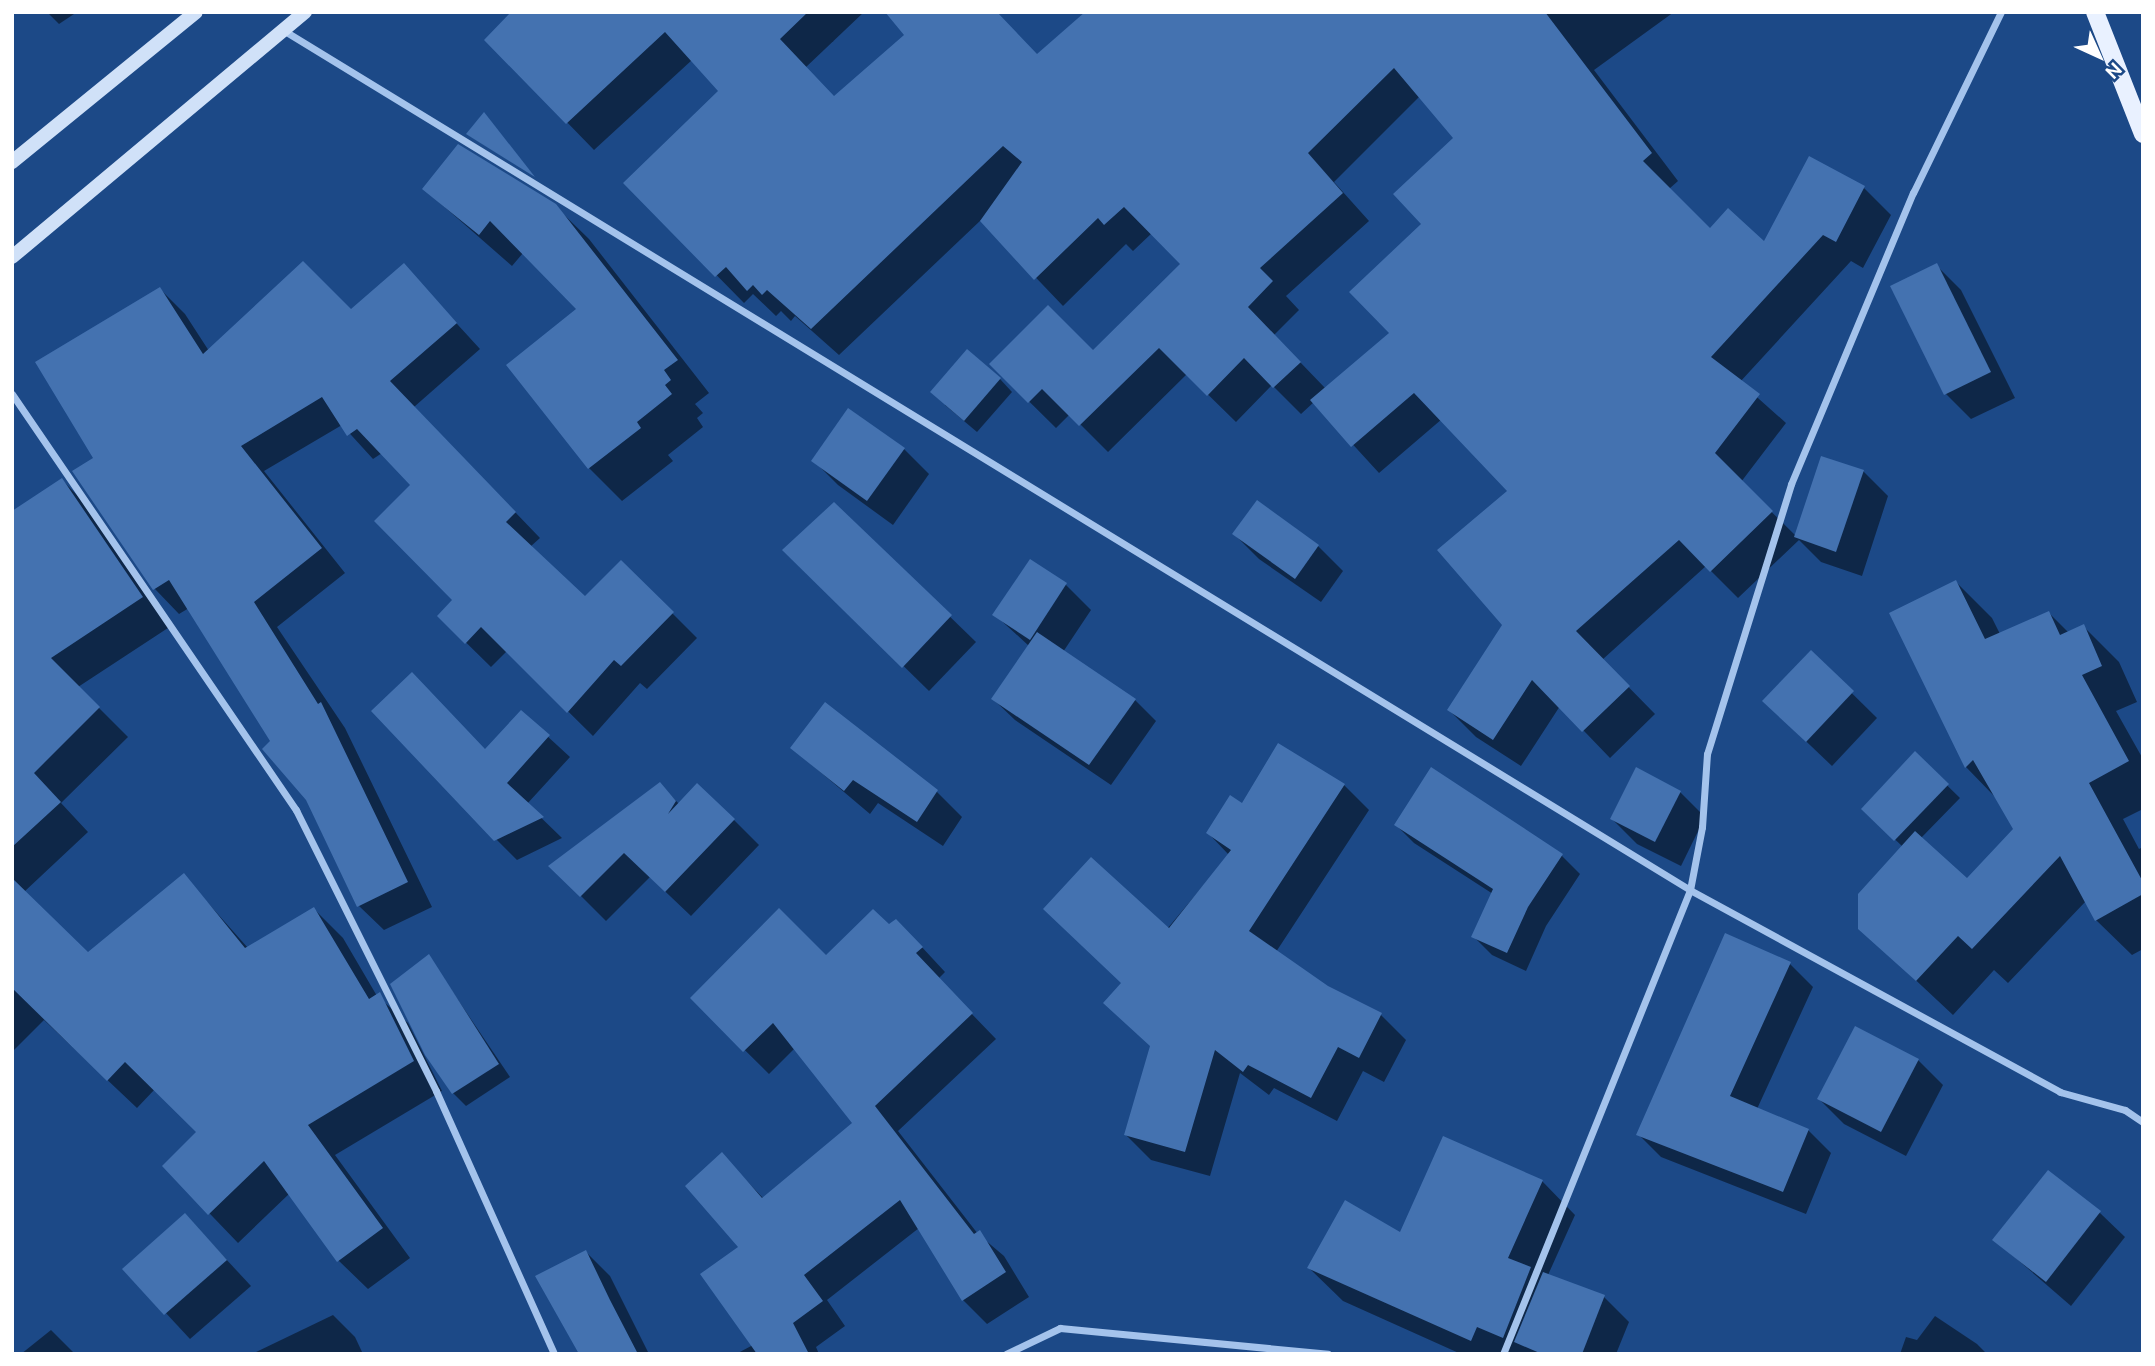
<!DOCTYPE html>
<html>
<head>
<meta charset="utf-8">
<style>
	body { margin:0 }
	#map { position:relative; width:2155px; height:1366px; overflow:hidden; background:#1c4987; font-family:Ubuntu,sans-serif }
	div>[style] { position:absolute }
	.shadow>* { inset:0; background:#0007 }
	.building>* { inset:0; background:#4472b0 }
	.minor>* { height:7px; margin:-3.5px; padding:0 3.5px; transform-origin:3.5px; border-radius:3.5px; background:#a4c3ec }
	.secondary>* { height:14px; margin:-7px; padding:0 7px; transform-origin:7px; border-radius:7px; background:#d0e1f8 }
	.primary>* { height:18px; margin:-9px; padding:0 9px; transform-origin:9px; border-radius:9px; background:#e9f1ff }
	span { translate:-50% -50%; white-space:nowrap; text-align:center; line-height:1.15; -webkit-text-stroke:7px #1c4987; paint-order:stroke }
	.frame { position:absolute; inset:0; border:14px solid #fff; pointer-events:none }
	.north { position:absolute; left:2064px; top:21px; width:70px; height:70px; -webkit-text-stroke:5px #1c4987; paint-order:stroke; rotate:135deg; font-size:19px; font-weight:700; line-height:28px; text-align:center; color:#fff }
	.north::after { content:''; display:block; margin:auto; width:24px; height:32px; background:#fff; clip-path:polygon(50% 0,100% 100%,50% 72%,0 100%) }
</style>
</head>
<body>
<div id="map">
	<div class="shadow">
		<div style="clip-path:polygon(47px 12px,77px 12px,59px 24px)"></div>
		<div style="clip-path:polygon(evenodd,514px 12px,864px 12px,805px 68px,835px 98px,1037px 56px,1118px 12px,1674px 12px,1594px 70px,1678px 181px,1669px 189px,1710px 230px,1764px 244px,1864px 188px,1891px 215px,1863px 268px,1851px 261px,1740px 382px,1786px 423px,1741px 482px,1796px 536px,1863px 471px,1888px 496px,1862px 576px,1821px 562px,1799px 540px,1738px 598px,1706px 566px,1602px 660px,1655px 714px,1610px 758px,1560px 706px,1521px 766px,1476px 737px,1449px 710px,1504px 625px,1510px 492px,1442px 419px,1379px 473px,1314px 402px,1301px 414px,1272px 385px,1236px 422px,1187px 374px,1108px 452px,1070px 414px,1056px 428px,991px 364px,1093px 353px,1182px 264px,1152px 233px,1133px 251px,1126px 244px,1063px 306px,981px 220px,839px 355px,795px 316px,791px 321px,781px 311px,776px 316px,753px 294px,744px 303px,626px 183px,720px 91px,692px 60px,594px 150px,487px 40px,514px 12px,1420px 96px,1455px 138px,1391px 333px,1326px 389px,1274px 335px,1299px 310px,1286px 296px,1369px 221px,1334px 182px,1420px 96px)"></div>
		<div style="clip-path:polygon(424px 189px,555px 206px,589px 239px,709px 393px,695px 404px,703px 413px,697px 418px,703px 427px,668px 455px,673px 461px,622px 501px,589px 468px,508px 365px,579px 309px,523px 253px,512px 266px)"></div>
		<div style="clip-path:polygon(1936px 265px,1961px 290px,2015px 398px,1971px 419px,1946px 394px)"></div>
		<div style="clip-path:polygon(404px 266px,480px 349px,414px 407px,540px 538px,530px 547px,585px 598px,621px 562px,697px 638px,647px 689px,640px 683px,593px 736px,507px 651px,491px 667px,439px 616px,455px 600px,413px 485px,382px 453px,373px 459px,342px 425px,264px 471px,345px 573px,277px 627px,345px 728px,432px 907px,384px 930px,359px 906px,307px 799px,189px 608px,179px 614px,155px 589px,75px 472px,95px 459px,160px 289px,185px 314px,209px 351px,351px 312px)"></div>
		<div style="clip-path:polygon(1000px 379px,1012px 392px,977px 432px,945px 405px)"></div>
		<div style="clip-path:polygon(904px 449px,929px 474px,893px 525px,838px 485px,813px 460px)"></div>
		<div style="clip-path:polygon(62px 480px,91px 509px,171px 626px,78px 687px,128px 737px,61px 803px,88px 832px,24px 892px,88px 955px,184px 876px,248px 948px,314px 909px,343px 938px,377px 996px,408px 1023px,442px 1091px,335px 1155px,410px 1258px,368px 1289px,339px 1261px,290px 1193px,238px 1243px,165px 1167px,199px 1132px,155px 1089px,137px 1108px,44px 1020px,12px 1052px,12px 513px)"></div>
		<div style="clip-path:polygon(1257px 503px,1318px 546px,1343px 571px,1321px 602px,1259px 559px,1234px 534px)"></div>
		<div style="clip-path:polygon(834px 504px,976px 642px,929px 691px,785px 550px)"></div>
		<div style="clip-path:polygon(1030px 561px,1066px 585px,1091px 610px,1063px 652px,1135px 700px,1156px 721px,1111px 785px,1015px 720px,993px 699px,1029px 646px,994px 614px)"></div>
		<div style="clip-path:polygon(1956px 582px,1992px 618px,2000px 634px,2049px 613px,2069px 633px,2083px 626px,2119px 662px,2137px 702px,2116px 711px,2143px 759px,2143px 809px,2123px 819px,2139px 849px,2143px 847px,2143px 949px,2132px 955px,2096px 920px,2086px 901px,2008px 983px,1994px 970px,1953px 1015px,1860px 928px,1903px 847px,1863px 809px,1915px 754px,1960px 798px,1921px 838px,1967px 880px,2015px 829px,1996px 798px,1966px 767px,1891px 614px)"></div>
		<div style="clip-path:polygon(1811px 653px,1877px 718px,1832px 766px,1790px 726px)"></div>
		<div style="clip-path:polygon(521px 712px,570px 757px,527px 804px,562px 838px,517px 860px,496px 839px,486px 751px)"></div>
		<div style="clip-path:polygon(792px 748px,937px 792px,962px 817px,943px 846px,878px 803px,870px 814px)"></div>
		<div style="clip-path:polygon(660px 784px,679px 804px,734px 820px,759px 845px,691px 916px,650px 877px,606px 921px,551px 866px)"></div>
		<div style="clip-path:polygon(1344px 785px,1369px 810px,1276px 952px,1327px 988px,1381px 1015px,1406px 1040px,1384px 1082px,1363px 1071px,1337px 1121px,1274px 1088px,1269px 1095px,1240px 1073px,1210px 1176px,1151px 1160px,1126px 1135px,1152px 1047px,1105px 1003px,1229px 855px,1208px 833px,1242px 805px)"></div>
		<div style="clip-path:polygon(1680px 792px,1705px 817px,1681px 866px,1637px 844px,1612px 819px)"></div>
		<div style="clip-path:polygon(1396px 825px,1562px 856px,1580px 874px,1546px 926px,1526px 971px,1492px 955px,1473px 936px,1493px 894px,1414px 843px)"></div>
		<div style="clip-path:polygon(888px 926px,920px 945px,945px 972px,938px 979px,996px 1039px,898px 1131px,978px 1234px,1004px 1256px,1029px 1297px,987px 1324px,963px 1300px,919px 1228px,827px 1300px,845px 1326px,816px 1347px,819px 1354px,736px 1354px,753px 1345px,741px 1247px,722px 1155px,764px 1199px,854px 1123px,795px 1048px,769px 1074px,692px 998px,826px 957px)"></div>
		<div style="clip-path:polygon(429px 957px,510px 1077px,466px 1106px,453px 1093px,392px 985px)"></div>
		<div style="clip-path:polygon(1790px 964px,1813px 987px,1757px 1109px,1808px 1130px,1831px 1153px,1806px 1214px,1661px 1157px,1638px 1134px)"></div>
		<div style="clip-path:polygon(1918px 1060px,1943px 1085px,1906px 1156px,1844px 1124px,1819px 1099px)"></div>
		<div style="clip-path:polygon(1542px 1181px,1575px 1215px,1548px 1275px,1604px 1297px,1629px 1322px,1616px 1354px,1461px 1354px,1343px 1301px,1309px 1268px)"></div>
		<div style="clip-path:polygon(2100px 1213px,2125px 1237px,2071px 1306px,1995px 1240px)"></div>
		<div style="clip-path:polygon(185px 1215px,251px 1286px,190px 1339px,125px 1269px)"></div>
		<div style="clip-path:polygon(586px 1252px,610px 1276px,649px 1354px,580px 1354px)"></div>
		<div style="clip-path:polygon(333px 1315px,355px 1337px,363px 1354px,252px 1354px)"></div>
		<div style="clip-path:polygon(1935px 1316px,1977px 1344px,1987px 1354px,1900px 1354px,1906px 1337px,1917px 1340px)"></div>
		<div style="clip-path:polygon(51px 1330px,75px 1354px,21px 1354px)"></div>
	</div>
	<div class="building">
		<div style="clip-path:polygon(511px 12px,808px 12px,780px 39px,834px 96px,904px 35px,885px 12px,997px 12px,1037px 54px,1085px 12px,1545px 12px,1652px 153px,1643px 161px,1710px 228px,1728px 208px,1764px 241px,1809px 156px,1865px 186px,1836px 242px,1823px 235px,1711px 357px,1760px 394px,1715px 453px,1773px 511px,1710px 572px,1679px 540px,1576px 631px,1630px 686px,1582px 732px,1532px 680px,1493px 740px,1447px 710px,1502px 625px,1437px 550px,1507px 491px,1414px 393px,1351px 447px,1310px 400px,1389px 333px,1349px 292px,1421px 224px,1393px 194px,1453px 138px,1394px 68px,1308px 153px,1343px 193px,1260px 268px,1273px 281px,1248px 307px,1301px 362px,1273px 388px,1244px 358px,1207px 396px,1159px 348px,1079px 426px,1042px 389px,1028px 403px,989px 364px,1048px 305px,1093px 350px,1180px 264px,1124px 207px,1104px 225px,1098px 218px,1034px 280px,980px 221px,1022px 162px,1003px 146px,811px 329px,767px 290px,762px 295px,753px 285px,747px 291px,726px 267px,715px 277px,623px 183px,718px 91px,665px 32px,566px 124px,484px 40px)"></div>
		<div style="clip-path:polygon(484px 112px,535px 177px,466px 134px)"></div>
		<div style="clip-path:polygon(458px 144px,556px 204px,678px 360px,664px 370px,671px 380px,665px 385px,672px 394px,637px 422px,641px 428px,588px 469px,506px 365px,576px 309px,490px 221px,479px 235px,422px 189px)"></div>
		<div style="clip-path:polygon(303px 261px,351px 309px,404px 263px,457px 323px,390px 381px,516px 512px,506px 522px,585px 596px,621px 560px,674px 612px,621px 666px,614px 660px,567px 713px,481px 627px,465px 644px,437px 616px,452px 600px,374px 521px,410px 485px,357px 429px,347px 436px,322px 397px,241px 446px,322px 548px,254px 602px,318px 704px,321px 702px,408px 882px,357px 907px,306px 800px,262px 749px,270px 741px,169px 580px,153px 590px,72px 471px,93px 458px,35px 362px,160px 287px,203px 354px)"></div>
		<div style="clip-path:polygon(1937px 263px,1991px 372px,1944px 395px,1890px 286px)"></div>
		<div style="clip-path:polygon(967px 349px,1001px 378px,964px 421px,930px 392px)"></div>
		<div style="clip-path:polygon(848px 408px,905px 448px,867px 501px,811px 461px)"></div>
		<div style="clip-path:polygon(1821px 456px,1864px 470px,1836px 552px,1794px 537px)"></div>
		<div style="clip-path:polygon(62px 478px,143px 597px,51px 658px,100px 707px,34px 773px,61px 802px,12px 847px,12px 511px)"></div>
		<div style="clip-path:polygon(1257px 500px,1319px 545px,1295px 579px,1232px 534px)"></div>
		<div style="clip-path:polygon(834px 502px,952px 615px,902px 668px,782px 550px)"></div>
		<div style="clip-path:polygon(1030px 559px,1067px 583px,1030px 640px,992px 615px)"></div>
		<div style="clip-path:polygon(1956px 580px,1985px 639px,2049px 611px,2060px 635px,2084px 624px,2102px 666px,2082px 675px,2129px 761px,2089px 783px,2143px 882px,2143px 894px,2095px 921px,2060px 856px,1972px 949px,1958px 936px,1916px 981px,1858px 929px,1858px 894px,1915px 831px,1967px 878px,2013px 829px,1973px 760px,1965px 768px,1889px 613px)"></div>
		<div style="clip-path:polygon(1037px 632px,1136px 699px,1089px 765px,991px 699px)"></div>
		<div style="clip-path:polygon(1811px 650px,1854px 691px,1806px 742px,1762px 701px)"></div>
		<div style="clip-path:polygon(412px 672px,485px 749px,521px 710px,550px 735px,507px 783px,544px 817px,494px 841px,371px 711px)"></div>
		<div style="clip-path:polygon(825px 702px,938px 790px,917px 822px,853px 780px,844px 791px,790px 748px)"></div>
		<div style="clip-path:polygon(1278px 743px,1345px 784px,1249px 931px,1328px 986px,1382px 1013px,1359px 1058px,1338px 1047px,1311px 1098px,1248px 1065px,1243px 1072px,1215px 1050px,1185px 1152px,1124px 1135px,1150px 1046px,1103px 1003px,1121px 983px,1043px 909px,1091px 857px,1169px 928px,1231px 850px,1206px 833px,1230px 795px,1242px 803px)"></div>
		<div style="clip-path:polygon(1915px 751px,1949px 784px,1894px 841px,1861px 809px)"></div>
		<div style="clip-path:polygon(1431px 767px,1563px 854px,1528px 907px,1507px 953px,1471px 937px,1493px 889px,1394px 825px)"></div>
		<div style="clip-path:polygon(1636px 767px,1681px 791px,1655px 842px,1610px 819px)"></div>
		<div style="clip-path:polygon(660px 782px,676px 801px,668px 814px,697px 783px,735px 819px,665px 892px,624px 853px,580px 897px,548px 866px)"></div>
		<div style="clip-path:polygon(184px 873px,245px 948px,314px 907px,369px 999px,380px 992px,414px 1061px,308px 1125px,383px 1228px,337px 1262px,264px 1161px,208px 1215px,162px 1166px,196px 1132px,125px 1062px,107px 1081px,12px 988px,12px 878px,88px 952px)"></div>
		<div style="clip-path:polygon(779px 908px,826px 955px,873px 909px,889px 924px,896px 919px,923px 947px,916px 953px,973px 1013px,875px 1106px,974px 1234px,980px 1230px,1006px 1272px,962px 1301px,900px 1200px,804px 1275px,823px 1301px,793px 1323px,809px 1354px,757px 1354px,700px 1274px,738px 1247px,685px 1186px,722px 1152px,762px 1198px,852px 1123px,773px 1023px,743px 1052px,690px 998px)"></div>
		<div style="clip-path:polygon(1725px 933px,1791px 962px,1730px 1096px,1809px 1129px,1783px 1192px,1636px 1135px)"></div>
		<div style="clip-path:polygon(429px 954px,499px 1064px,452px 1094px,425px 1055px,390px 984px)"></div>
		<div style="clip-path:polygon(1855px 1026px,1919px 1059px,1881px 1132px,1817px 1099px)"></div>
		<div style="clip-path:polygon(1443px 1136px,1543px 1180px,1508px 1258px,1531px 1267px,1503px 1338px,1477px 1327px,1471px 1341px,1307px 1268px,1345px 1200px,1400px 1232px)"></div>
		<div style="clip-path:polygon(2048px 1170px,2101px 1211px,2046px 1282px,1992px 1240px)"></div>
		<div style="clip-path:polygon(185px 1213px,227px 1260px,164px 1315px,122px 1269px)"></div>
		<div style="clip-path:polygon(586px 1250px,610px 1300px,638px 1354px,579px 1354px,535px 1276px)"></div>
		<div style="clip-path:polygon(1543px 1272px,1605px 1295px,1582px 1354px,1542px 1354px,1514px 1342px)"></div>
	</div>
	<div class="minor">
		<div style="left:283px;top:30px;width:1649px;rotate:31.43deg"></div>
		<div style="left:1690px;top:890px;width:422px;rotate:28.6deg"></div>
		<div style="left:2060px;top:1092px;width:67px;rotate:15.5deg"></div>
		<div style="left:2125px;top:1110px;width:22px;rotate:34deg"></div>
		<div style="left:12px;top:394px;width:504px;rotate:55.68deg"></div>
		<div style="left:296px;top:810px;width:314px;rotate:63.5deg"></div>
		<div style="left:436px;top:1091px;width:288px;rotate:65.8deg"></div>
		<div style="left:1006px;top:1354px;width:60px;rotate:-25.7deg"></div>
		<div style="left:1060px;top:1328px;width:269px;rotate:5.5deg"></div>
		<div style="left:1503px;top:1354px;width:500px;rotate:-68.05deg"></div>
		<div style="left:1690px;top:890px;width:64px;rotate:-79.2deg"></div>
		<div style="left:1702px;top:827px;width:73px;rotate:-86.1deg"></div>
		<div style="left:1707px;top:754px;width:283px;rotate:-72.7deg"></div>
		<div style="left:1791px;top:484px;width:316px;rotate:-67.3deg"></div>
		<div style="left:1913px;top:193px;width:201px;rotate:-64.1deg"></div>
	</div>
	<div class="secondary">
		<div style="left:12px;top:162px;width:237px;rotate:-39.2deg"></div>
		<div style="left:12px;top:257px;width:382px;rotate:-39.9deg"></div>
	</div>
	<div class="primary">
		<div style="left:2095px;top:12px;width:131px;rotate:68.5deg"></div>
	</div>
	<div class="frame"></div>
	<div class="north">N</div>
</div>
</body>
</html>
